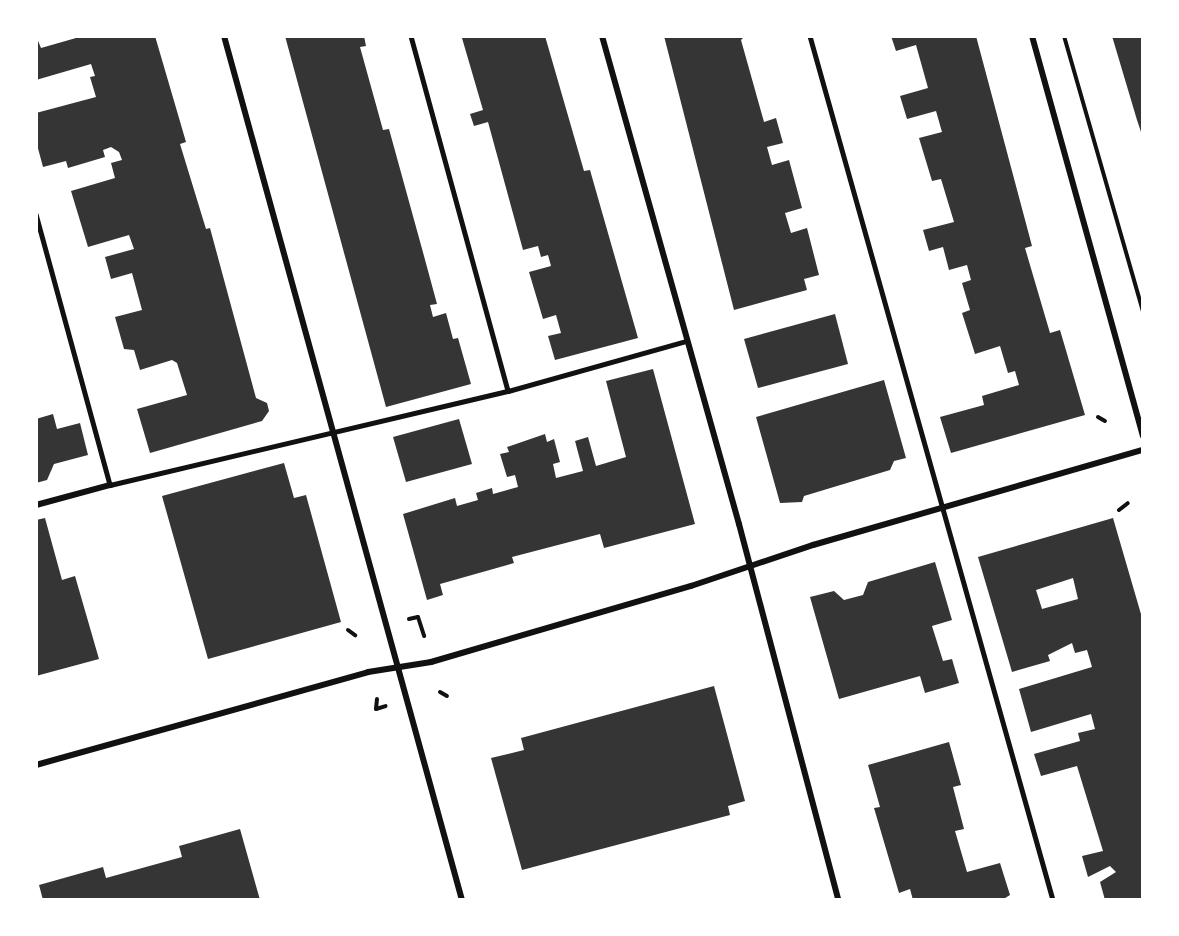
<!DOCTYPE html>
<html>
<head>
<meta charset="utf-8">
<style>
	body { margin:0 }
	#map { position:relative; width:1179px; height:936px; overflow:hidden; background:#fff; font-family:"Nunito Sans",sans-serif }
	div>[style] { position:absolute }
	.building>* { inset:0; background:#353535 }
	.path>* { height:4px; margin:-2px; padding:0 2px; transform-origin:2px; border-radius:2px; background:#111 }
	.service>* { height:4.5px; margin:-2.25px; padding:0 2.25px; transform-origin:2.25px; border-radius:2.25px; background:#111 }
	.minor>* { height:6px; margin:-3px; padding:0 3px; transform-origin:3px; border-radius:3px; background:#111 }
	span { translate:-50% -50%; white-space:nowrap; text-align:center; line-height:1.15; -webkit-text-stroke:4.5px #fff; paint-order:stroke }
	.frame { position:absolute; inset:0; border:38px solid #fff; pointer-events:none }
</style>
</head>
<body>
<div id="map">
	<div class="building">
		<div style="clip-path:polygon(36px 36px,41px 48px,83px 36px,155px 36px,186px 142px,180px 144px,206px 229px,210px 228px,256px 398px,267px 403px,269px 411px,262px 421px,150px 453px,137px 409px,187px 395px,177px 363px,172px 360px,140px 370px,134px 350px,124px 349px,115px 317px,142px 310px,132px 273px,111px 279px,105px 257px,134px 249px,129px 235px,88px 247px,71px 191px,115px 178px,111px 163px,122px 160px,119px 152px,111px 147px,103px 150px,105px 157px,68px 168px,66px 161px,43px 167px,36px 141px,36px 113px,96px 97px,90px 77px,95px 76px,91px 64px,36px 80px)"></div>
		<div style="clip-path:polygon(285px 36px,364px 36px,366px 46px,360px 47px,383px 130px,389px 129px,424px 256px,437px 304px,430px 305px,433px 317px,446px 313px,453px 339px,458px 338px,471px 384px,386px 407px)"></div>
		<div style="clip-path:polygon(545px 36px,584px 171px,590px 170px,638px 338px,555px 360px,548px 336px,561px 333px,556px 315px,543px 319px,529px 272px,551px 266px,548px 255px,541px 257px,538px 246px,523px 250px,488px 122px,474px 126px,470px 114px,483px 110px,462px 38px)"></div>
		<div style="clip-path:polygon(664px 36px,745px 36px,741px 40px,764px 122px,776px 118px,783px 143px,767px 147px,772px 165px,789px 160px,802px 208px,785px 213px,791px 233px,807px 228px,819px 275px,804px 279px,807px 290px,734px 310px)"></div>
		<div style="clip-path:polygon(891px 36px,976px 36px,1032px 246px,1025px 248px,1050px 333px,1060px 330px,1085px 415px,951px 453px,940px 417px,984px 405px,982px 396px,1019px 385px,1015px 371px,1008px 373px,1000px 346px,975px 354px,962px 313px,970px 310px,962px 283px,971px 280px,967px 265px,949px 270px,943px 247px,929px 251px,923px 230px,954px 222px,941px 179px,932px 181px,919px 138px,942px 132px,936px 111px,907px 119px,900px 96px,928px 88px,916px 45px,896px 51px)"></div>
		<div style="clip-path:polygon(1112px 36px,1143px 36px,1143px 138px,1137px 120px)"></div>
		<div style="clip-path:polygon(835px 314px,848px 364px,758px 388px,744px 339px)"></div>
		<div style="clip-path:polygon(653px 369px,695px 524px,604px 548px,600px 534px,512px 557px,514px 563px,440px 584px,443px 595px,427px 600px,403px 514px,455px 498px,457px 506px,478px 500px,476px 493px,492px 488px,493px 494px,518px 487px,515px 475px,507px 477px,500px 454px,509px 452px,507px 447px,545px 434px,547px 442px,554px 439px,560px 462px,553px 464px,556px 478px,583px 471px,575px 441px,588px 437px,596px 466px,626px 457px,606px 381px)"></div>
		<div style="clip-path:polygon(884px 380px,906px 458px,894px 461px,890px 470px,804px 496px,802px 502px,780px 503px,756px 417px)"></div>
		<div style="clip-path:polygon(53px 414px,57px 429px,80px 423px,88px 455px,54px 464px,47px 480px,36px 483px,36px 419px)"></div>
		<div style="clip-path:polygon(459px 419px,472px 464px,406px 482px,393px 437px)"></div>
		<div style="clip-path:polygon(284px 463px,294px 498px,306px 495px,341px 622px,208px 659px,162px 496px)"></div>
		<div style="clip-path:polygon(45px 518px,62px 580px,75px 576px,99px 659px,36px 676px,36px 520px)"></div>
		<div style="clip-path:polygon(evenodd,1113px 518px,1143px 621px,1143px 900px,1105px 900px,1100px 882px,1116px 872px,1110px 866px,1088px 877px,1082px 856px,1103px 851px,1077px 766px,1041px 776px,1034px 754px,1080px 741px,1078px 733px,1095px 729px,1091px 714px,1031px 732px,1019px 689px,1092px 667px,1087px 650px,1075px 653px,1072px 643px,1048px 655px,1050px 661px,1012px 672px,978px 557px,1113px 518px,1073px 578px,1078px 599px,1042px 609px,1036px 590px,1073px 578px)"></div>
		<div style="clip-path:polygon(935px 562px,952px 620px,932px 626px,943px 661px,952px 659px,959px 683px,925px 693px,920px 676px,839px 699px,810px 597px,834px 591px,844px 600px,863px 595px,868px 582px)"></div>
		<div style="clip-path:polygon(714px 686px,745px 801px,728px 806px,730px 815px,522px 870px,491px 758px,524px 750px,521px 738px)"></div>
		<div style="clip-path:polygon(949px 742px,961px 785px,953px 787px,964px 829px,955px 831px,967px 872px,1000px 863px,1010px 895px,1002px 900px,913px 900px,910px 889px,899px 893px,874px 808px,880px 807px,868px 765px)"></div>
		<div style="clip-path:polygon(240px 829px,260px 900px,43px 900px,39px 885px,103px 867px,106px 878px,182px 857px,179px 846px)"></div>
	</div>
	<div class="path">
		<div style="left:1064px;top:36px;width:286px;rotate:74deg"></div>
		<div style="left:1098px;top:417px;width:8px;rotate:30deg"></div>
		<div style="left:1119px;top:510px;width:11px;rotate:-38deg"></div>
		<div style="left:409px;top:619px;width:9px;rotate:-13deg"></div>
		<div style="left:418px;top:617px;width:20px;rotate:72deg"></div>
		<div style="left:348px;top:630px;width:9px;rotate:36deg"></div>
		<div style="left:440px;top:692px;width:8px;rotate:30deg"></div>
		<div style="left:377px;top:699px;width:10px;rotate:96deg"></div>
		<div style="left:376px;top:709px;width:10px;rotate:-17deg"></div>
	</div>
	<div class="service">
		<div style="left:411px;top:36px;width:368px;rotate:74.7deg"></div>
		<div style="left:810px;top:36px;width:898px;rotate:74.29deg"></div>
		<div style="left:36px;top:214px;width:281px;rotate:74.7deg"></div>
		<div style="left:110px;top:485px;width:409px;rotate:-13.3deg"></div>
		<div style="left:508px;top:391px;width:185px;rotate:-15.7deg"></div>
	</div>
	<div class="minor">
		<div style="left:224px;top:36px;width:896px;rotate:74.6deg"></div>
		<div style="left:602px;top:36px;width:507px;rotate:74.32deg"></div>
		<div style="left:739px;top:524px;width:389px;rotate:75.2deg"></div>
		<div style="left:1032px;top:36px;width:415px;rotate:74.5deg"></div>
		<div style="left:36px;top:505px;width:77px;rotate:-15.1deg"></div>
		<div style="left:36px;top:765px;width:345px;rotate:-15.6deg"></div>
		<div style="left:368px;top:672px;width:64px;rotate:-9deg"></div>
		<div style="left:431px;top:662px;width:271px;rotate:-16.3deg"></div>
		<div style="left:691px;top:586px;width:129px;rotate:-18.6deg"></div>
		<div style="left:813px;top:545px;width:343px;rotate:-16.1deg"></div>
	</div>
	<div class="frame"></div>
</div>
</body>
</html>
